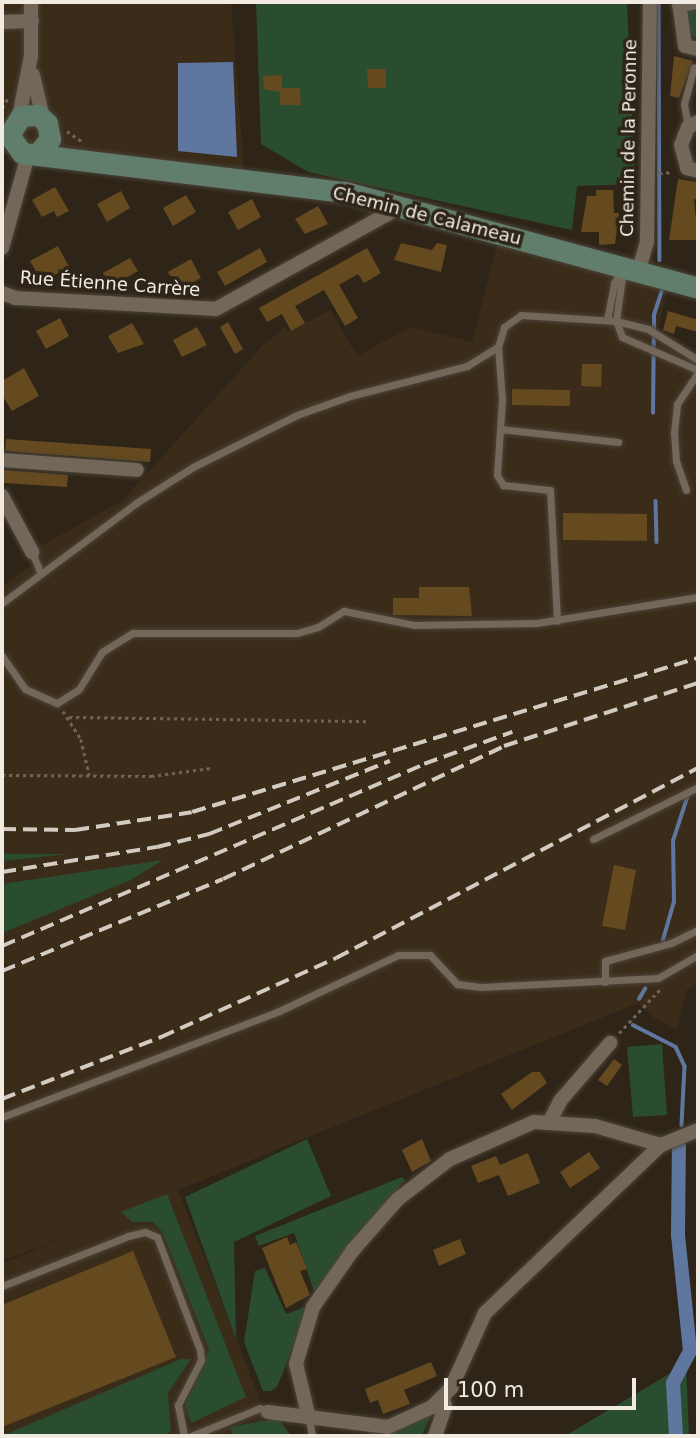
<!DOCTYPE html>
<html>
<head>
<meta charset="utf-8">
<style>
	body { margin:0 }
	#map { position:relative; width:700px; height:1438px; overflow:hidden; background:#2e2518; font-family:"DejaVu Sans",sans-serif }
	div>[style] { position:absolute }
	.built>* { inset:0; background:#3a2c19 }
	.green>* { inset:0; background:#2a4d2f }
	.water>* { inset:0; background:#5f779f }
	.stream>* { height:3.5px; margin:-1.75px; padding:0 1.75px; transform-origin:1.75px; border-radius:1.75px; background:#5f779f }
	.canal>* { height:14px; margin:-7px; padding:0 7px; transform-origin:7px; border-radius:7px; background:#5f779f }
	.building>* { inset:0; background:#654a20 }
	.path>* { height:2.5px; margin-top:-1.25px; transform-origin:0; background:repeating-linear-gradient(90deg,#6c6459 0 3.5px,transparent 0 7px) }
	.roads { filter:drop-shadow(0 0 2px #4b4339) drop-shadow(0 0 2px #4b4339) }
	.service>* { height:7px; margin:-3.5px; padding:0 3.5px; transform-origin:3.5px; border-radius:3.5px; background:#726758 }
	.minor>* { height:14px; margin:-7px; padding:0 7px; transform-origin:7px; border-radius:7px; background:#726758 }
	.secondary>* { height:21px; margin:-10.5px; padding:0 10.5px; transform-origin:10.5px; border-radius:10.5px; background:#617e6c }
	.rail>* { height:3.5px; margin-top:-1.75px; transform-origin:0; background:repeating-linear-gradient(90deg,#d2cbc1 0 14px,transparent 0 21px) }
	span { translate:-50% -50%; white-space:nowrap; text-align:center; line-height:1.15; -webkit-text-stroke:7px #2e2518; paint-order:stroke }
	.street-label { font-size:18px; color:#f1ebe2 }
	.frame { position:absolute; inset:0; border:4px solid #f1ebe2; pointer-events:none }
	.scale { position:absolute; left:444px; top:1378px; width:192px; height:32px; box-sizing:border-box; border:4px solid #f1ebe2; border-top:0; padding-left:9px; font-size:21px; line-height:24px; white-space:nowrap; color:#f1ebe2; -webkit-text-stroke:5px #2e2518; paint-order:stroke }
</style>
</head>
<body>
<div id="map">
	<div class="built">
		<div style="clip-path:polygon(2px 2px,231px 2px,244px 170px,2px 154px)"></div>
		<div style="clip-path:polygon(498px 242px,668px 289px,658px 328px,698px 356px,698px 982px,686px 991px,677px 1029px,654px 1018px,638px 1003px,178px 1190px,258px 1394px,267px 1436px,2px 1436px,2px 1264px,69px 1235px,2px 1261px,2px 586px,33px 564px,27px 554px,123px 500px,262px 346px,285px 327px,288px 332px,330px 310px,357px 356px,411px 327px,472px 342px)"></div>
	</div>
	<div class="green">
		<div style="clip-path:polygon(256px 2px,627px 2px,635px 184px,577px 186px,572px 230px,308px 172px,261px 144px)"></div>
		<div style="clip-path:polygon(698px 7px,698px 39px,689px 34px,687px 9px)"></div>
		<div style="clip-path:polygon(2px 853px,11px 854px,69px 854px,2px 861px)"></div>
		<div style="clip-path:polygon(163px 860px,131px 880px,2px 933px,2px 884px)"></div>
		<div style="clip-path:polygon(662px 1044px,667px 1115px,633px 1117px,627px 1047px)"></div>
		<div style="clip-path:polygon(307px 1139px,331px 1196px,234px 1242px,236px 1339px,185px 1197px)"></div>
		<div style="clip-path:polygon(402px 1177px,405px 1180px,315px 1294px,294px 1233px,259px 1246px,255px 1236px)"></div>
		<div style="clip-path:polygon(167px 1194px,246px 1397px,191px 1423px,185px 1405px,209px 1350px,163px 1233px,153px 1222px,132px 1222px,121px 1212px)"></div>
		<div style="clip-path:polygon(265px 1268px,286px 1314px,310px 1305px,277px 1387px,271px 1391px,263px 1391px,244px 1342px,255px 1271px)"></div>
		<div style="clip-path:polygon(181px 1359px,191px 1359px,168px 1393px,171px 1430px,166px 1436px,2px 1436px)"></div>
		<div style="clip-path:polygon(686px 1364px,689px 1436px,565px 1436px)"></div>
		<div style="clip-path:polygon(433px 1410px,422px 1436px,370px 1436px,367px 1429px)"></div>
		<div style="clip-path:polygon(278px 1418px,291px 1436px,234px 1436px,230px 1427px)"></div>
	</div>
	<div class="water">
		<div style="clip-path:polygon(233px 62px,237px 157px,178px 151px,178px 63px)"></div>
	</div>
	<div class="stream">
		<div style="left:659px;top:2px;width:258px;rotate:89.8deg"></div>
		<div style="left:653px;top:413px;width:98px;rotate:-89.4deg"></div>
		<div style="left:654px;top:315px;width:26px;rotate:-72deg"></div>
		<div style="left:656px;top:501px;width:41px;rotate:88.6deg"></div>
		<div style="left:663px;top:940px;width:40px;rotate:-74deg"></div>
		<div style="left:674px;top:902px;width:61px;rotate:-90.9deg"></div>
		<div style="left:673px;top:841px;width:48px;rotate:-71.9deg"></div>
		<div style="left:639px;top:999px;width:12px;rotate:-59deg"></div>
		<div style="left:633px;top:1025px;width:48px;rotate:27.1deg"></div>
		<div style="left:676px;top:1047px;width:21px;rotate:65deg"></div>
		<div style="left:685px;top:1066px;width:59px;rotate:92.9deg"></div>
	</div>
	<div class="canal">
		<div style="left:676px;top:1436px;width:53px;rotate:-93.2deg"></div>
		<div style="left:673px;top:1383px;width:36px;rotate:-62deg"></div>
		<div style="left:690px;top:1351px;width:117px;rotate:-95.9deg"></div>
		<div style="left:678px;top:1235px;width:89px;rotate:-89.4deg"></div>
	</div>
	<div class="building">
		<div style="clip-path:polygon(674px 56px,693px 61px,679px 98px,670px 96px)"></div>
		<div style="clip-path:polygon(367px 69px,386px 69px,386px 88px,368px 88px)"></div>
		<div style="clip-path:polygon(282px 75px,282px 88px,300px 88px,301px 105px,280px 105px,280px 92px,264px 89px,263px 76px)"></div>
		<div style="clip-path:polygon(678px 179px,698px 182px,698px 200px,694px 199px,698px 240px,669px 240px)"></div>
		<div style="clip-path:polygon(55px 187px,69px 211px,57px 217px,54px 211px,42px 217px,32px 200px)"></div>
		<div style="clip-path:polygon(596px 190px,613px 190px,614px 213px,619px 213px,615px 244px,599px 245px,599px 232px,581px 232px,587px 196px,596px 196px)"></div>
		<div style="clip-path:polygon(121px 191px,130px 208px,107px 222px,97px 204px)"></div>
		<div style="clip-path:polygon(186px 195px,196px 212px,173px 226px,163px 208px)"></div>
		<div style="clip-path:polygon(252px 199px,261px 217px,238px 230px,228px 212px)"></div>
		<div style="clip-path:polygon(318px 206px,328px 224px,305px 234px,295px 219px)"></div>
		<div style="clip-path:polygon(401px 243px,432px 250px,437px 243px,447px 245px,441px 272px,394px 260px)"></div>
		<div style="clip-path:polygon(58px 246px,69px 267px,42px 282px,30px 261px)"></div>
		<div style="clip-path:polygon(260px 248px,267px 262px,225px 286px,217px 272px)"></div>
		<div style="clip-path:polygon(367px 248px,381px 273px,364px 283px,358px 274px,339px 285px,358px 318px,345px 326px,324px 290px,295px 306px,305px 323px,291px 331px,282px 314px,267px 322px,259px 308px)"></div>
		<div style="clip-path:polygon(130px 258px,138px 271px,110px 287px,103px 273px)"></div>
		<div style="clip-path:polygon(191px 259px,201px 278px,178px 291px,168px 272px)"></div>
		<div style="clip-path:polygon(668px 311px,698px 320px,698px 332px,676px 326px,674px 334px,663px 330px)"></div>
		<div style="clip-path:polygon(60px 318px,69px 336px,46px 349px,36px 331px)"></div>
		<div style="clip-path:polygon(228px 322px,243px 349px,235px 354px,220px 327px)"></div>
		<div style="clip-path:polygon(132px 323px,144px 344px,118px 353px,108px 336px)"></div>
		<div style="clip-path:polygon(197px 327px,207px 345px,182px 357px,173px 340px)"></div>
		<div style="clip-path:polygon(582px 364px,602px 364px,601px 387px,581px 386px)"></div>
		<div style="clip-path:polygon(24px 368px,39px 396px,12px 411px,2px 395px,2px 381px)"></div>
		<div style="clip-path:polygon(512px 389px,570px 390px,570px 406px,512px 405px)"></div>
		<div style="clip-path:polygon(6px 439px,151px 449px,150px 462px,5px 451px)"></div>
		<div style="clip-path:polygon(4px 470px,68px 475px,67px 487px,3px 483px)"></div>
		<div style="clip-path:polygon(563px 513px,647px 514px,647px 541px,563px 540px)"></div>
		<div style="clip-path:polygon(419px 587px,469px 587px,472px 616px,393px 615px,393px 598px,419px 598px)"></div>
		<div style="clip-path:polygon(614px 865px,636px 870px,625px 930px,602px 926px)"></div>
		<div style="clip-path:polygon(614px 1059px,622px 1065px,607px 1086px,598px 1080px)"></div>
		<div style="clip-path:polygon(532px 1072px,540px 1072px,547px 1083px,512px 1110px,501px 1094px)"></div>
		<div style="clip-path:polygon(422px 1139px,431px 1161px,412px 1172px,402px 1150px)"></div>
		<div style="clip-path:polygon(589px 1152px,600px 1168px,570px 1188px,560px 1172px)"></div>
		<div style="clip-path:polygon(528px 1153px,540px 1183px,508px 1196px,499px 1175px,478px 1183px,471px 1166px,496px 1156px,500px 1165px)"></div>
		<div style="clip-path:polygon(287px 1237px,290px 1245px,296px 1242px,307px 1269px,300px 1271px,310px 1295px,286px 1308px,262px 1248px)"></div>
		<div style="clip-path:polygon(460px 1239px,466px 1254px,439px 1266px,433px 1250px)"></div>
		<div style="clip-path:polygon(133px 1251px,176px 1357px,2px 1427px,2px 1305px)"></div>
		<div style="clip-path:polygon(431px 1362px,437px 1376px,404px 1390px,410px 1404px,383px 1414px,378px 1400px,370px 1403px,365px 1389px)"></div>
	</div>
	<div class="path">
		<div style="left:2px;top:108px;width:14px;rotate:-60deg"></div>
		<div style="left:67px;top:131px;width:21px;rotate:35deg"></div>
		<div style="left:659px;top:173px;width:14px;rotate:-4deg"></div>
		<div style="left:63px;top:711px;width:33px;rotate:57deg"></div>
		<div style="left:81px;top:739px;width:37px;rotate:77deg"></div>
		<div style="left:69px;top:717px;width:301px;rotate:0.8deg"></div>
		<div style="left:2px;top:775px;width:149px;rotate:0.4deg"></div>
		<div style="left:151px;top:776px;width:61px;rotate:-7.6deg"></div>
		<div style="left:619px;top:1033px;width:63px;rotate:-46.9deg"></div>
	</div>
	<div class="roads">
		<div class="service">
			<div style="left:688px;top:127px;width:23px;rotate:-100deg"></div>
			<div style="left:684px;top:104px;width:38px;rotate:-75deg"></div>
			<div style="left:623px;top:270px;width:51px;rotate:97.8deg"></div>
			<div style="left:616px;top:321px;width:17px;rotate:69deg"></div>
			<div style="left:622px;top:337px;width:83px;rotate:23.5deg"></div>
			<div style="left:607px;top:320px;width:38px;rotate:-79deg"></div>
			<div style="left:614px;top:283px;width:17px;rotate:-57deg"></div>
			<div style="left:498px;top:347px;width:52px;rotate:85.6deg"></div>
			<div style="left:502px;top:399px;width:76px;rotate:93.8deg"></div>
			<div style="left:497px;top:475px;width:12px;rotate:59deg"></div>
			<div style="left:503px;top:485px;width:47px;rotate:6.1deg"></div>
			<div style="left:550px;top:490px;width:131px;rotate:86.9deg"></div>
			<div style="left:500px;top:429px;width:119px;rotate:6.3deg"></div>
			<div style="left:686px;top:490px;width:31px;rotate:-109deg"></div>
			<div style="left:676px;top:461px;width:28px;rotate:-94deg"></div>
			<div style="left:674px;top:433px;width:29px;rotate:-84deg"></div>
			<div style="left:677px;top:404px;width:37px;rotate:-56deg"></div>
			<div style="left:32px;top:552px;width:22px;rotate:68deg"></div>
			<div style="left:2px;top:603px;width:167px;rotate:-36.7deg"></div>
			<div style="left:136px;top:503px;width:67px;rotate:-32.3deg"></div>
			<div style="left:193px;top:467px;width:116px;rotate:-26.6deg"></div>
			<div style="left:297px;top:415px;width:56px;rotate:-19.7deg"></div>
			<div style="left:350px;top:396px;width:121px;rotate:-14.4deg"></div>
			<div style="left:467px;top:366px;width:36px;rotate:-32deg"></div>
			<div style="left:498px;top:347px;width:21px;rotate:-73deg"></div>
			<div style="left:504px;top:327px;width:21px;rotate:-35deg"></div>
			<div style="left:521px;top:315px;width:95px;rotate:3.6deg"></div>
			<div style="left:616px;top:321px;width:33px;rotate:14deg"></div>
			<div style="left:648px;top:329px;width:59px;rotate:31.8deg"></div>
			<div style="left:2px;top:656px;width:40px;rotate:55.1deg"></div>
			<div style="left:25px;top:689px;width:35px;rotate:24deg"></div>
			<div style="left:57px;top:703px;width:26px;rotate:-32deg"></div>
			<div style="left:79px;top:689px;width:44px;rotate:-58.1deg"></div>
			<div style="left:102px;top:652px;width:36px;rotate:-32deg"></div>
			<div style="left:133px;top:633px;width:164px"></div>
			<div style="left:297px;top:633px;width:22px;rotate:-16deg"></div>
			<div style="left:318px;top:627px;width:31px;rotate:-32deg"></div>
			<div style="left:344px;top:611px;width:71px;rotate:11.3deg"></div>
			<div style="left:414px;top:625px;width:123px;rotate:-0.9deg"></div>
			<div style="left:537px;top:623px;width:163px;rotate:-9.2deg"></div>
			<div style="left:593px;top:839px;width:117px;rotate:-26.3deg"></div>
			<div style="left:605px;top:982px;width:21px;rotate:-90deg"></div>
			<div style="left:605px;top:961px;width:68px;rotate:-15.3deg"></div>
			<div style="left:671px;top:943px;width:30px;rotate:-26deg"></div>
			<div style="left:2px;top:1117px;width:297px;rotate:-20.9deg"></div>
			<div style="left:279px;top:1011px;width:132px;rotate:-25.2deg"></div>
			<div style="left:398px;top:955px;width:32px"></div>
			<div style="left:430px;top:955px;width:40px;rotate:47deg"></div>
			<div style="left:457px;top:984px;width:24px;rotate:7deg"></div>
			<div style="left:481px;top:987px;width:177px;rotate:-2.9deg"></div>
			<div style="left:658px;top:978px;width:46px;rotate:-29.9deg"></div>
			<div style="left:2px;top:1286px;width:136px;rotate:-21.6deg"></div>
			<div style="left:128px;top:1236px;width:17px;rotate:-13deg"></div>
			<div style="left:145px;top:1232px;width:13px;rotate:23deg"></div>
			<div style="left:157px;top:1237px;width:121px;rotate:69.2deg"></div>
			<div style="left:200px;top:1350px;width:10px;rotate:84deg"></div>
			<div style="left:201px;top:1360px;width:51px;rotate:117.1deg"></div>
			<div style="left:178px;top:1405px;width:32px;rotate:79deg"></div>
			<div style="left:309px;top:1418px;width:18px;rotate:81deg"></div>
			<div style="left:191px;top:1436px;width:74px;rotate:-22.1deg"></div>
			<div style="left:260px;top:1408px;width:9px;rotate:27deg"></div>
		</div>
		<div class="minor">
			<div style="left:679px;top:2px;width:44px;rotate:82.2deg"></div>
			<div style="left:685px;top:46px;width:13px;rotate:13deg"></div>
			<div style="left:679px;top:5px;width:18px;rotate:-9deg"></div>
			<div style="left:2px;top:22px;width:30px;rotate:-2deg"></div>
			<div style="left:33px;top:75px;width:44px;rotate:76.9deg"></div>
			<div style="left:19px;top:117px;width:62px;rotate:-78.9deg"></div>
			<div style="left:31px;top:56px;width:54px;rotate:-90deg"></div>
			<div style="left:698px;top:122px;width:11px;rotate:153deg"></div>
			<div style="left:688px;top:127px;width:19px;rotate:111deg"></div>
			<div style="left:681px;top:145px;width:24px;rotate:75deg"></div>
			<div style="left:687px;top:168px;width:11px;rotate:15deg"></div>
			<div style="left:2px;top:248px;width:97px;rotate:-74.4deg"></div>
			<div style="left:638px;top:273px;width:32px;rotate:-74deg"></div>
			<div style="left:647px;top:242px;width:240px;rotate:-89.3deg"></div>
			<div style="left:2px;top:293px;width:15px;rotate:20deg"></div>
			<div style="left:16px;top:298px;width:200px;rotate:3.1deg"></div>
			<div style="left:216px;top:309px;width:210px;rotate:-29deg"></div>
			<div style="left:2px;top:460px;width:135px;rotate:4.2deg"></div>
			<div style="left:2px;top:496px;width:64px;rotate:61.8deg"></div>
			<div style="left:549px;top:1123px;width:25px;rotate:-63deg"></div>
			<div style="left:560px;top:1101px;width:77px;rotate:-49.2deg"></div>
			<div style="left:268px;top:1412px;width:121px;rotate:7.1deg"></div>
			<div style="left:388px;top:1427px;width:48px;rotate:-24.4deg"></div>
			<div style="left:432px;top:1407px;width:27px;rotate:-45deg"></div>
			<div style="left:451px;top:1388px;width:82px;rotate:-65.6deg"></div>
			<div style="left:485px;top:1313px;width:243px;rotate:-43.7deg"></div>
			<div style="left:309px;top:1418px;width:56px;rotate:-103.5deg"></div>
			<div style="left:296px;top:1364px;width:59px;rotate:-73.4deg"></div>
			<div style="left:313px;top:1307px;width:70px;rotate:-54.9deg"></div>
			<div style="left:353px;top:1250px;width:68px;rotate:-48.6deg"></div>
			<div style="left:398px;top:1199px;width:66px;rotate:-37.6deg"></div>
			<div style="left:450px;top:1159px;width:92px;rotate:-23.8deg"></div>
			<div style="left:534px;top:1122px;width:61px;rotate:3.8deg"></div>
			<div style="left:595px;top:1126px;width:69px;rotate:16.1deg"></div>
			<div style="left:661px;top:1145px;width:40px;rotate:-22deg"></div>
			<div style="left:435px;top:1436px;width:31px;rotate:-71deg"></div>
			<div style="left:445px;top:1407px;width:11px;rotate:-100deg"></div>
		</div>
		<div class="secondary">
			<div style="left:39px;top:152px;width:17px;rotate:-50deg"></div>
			<div style="left:50px;top:139px;width:16px;rotate:-101deg"></div>
			<div style="left:47px;top:123px;width:12px;rotate:-138deg"></div>
			<div style="left:38px;top:115px;width:17px;rotate:177deg"></div>
			<div style="left:21px;top:116px;width:22px;rotate:122deg"></div>
			<div style="left:9px;top:135px;width:22px;rotate:54deg"></div>
			<div style="left:22px;top:153px;width:325px;rotate:6.9deg"></div>
			<div style="left:345px;top:192px;width:366px;rotate:15.2deg"></div>
		</div>
	</div>
	<div class="rail">
		<div style="left:2px;top:829px;width:73px;rotate:0.8deg"></div>
		<div style="left:75px;top:830px;width:118px;rotate:-8.7deg"></div>
		<div style="left:192px;top:812px;width:529px;rotate:-16.93deg"></div>
		<div style="left:2px;top:872px;width:157px;rotate:-9.2deg"></div>
		<div style="left:157px;top:847px;width:54px;rotate:-14deg"></div>
		<div style="left:209px;top:834px;width:195px;rotate:-22deg"></div>
		<div style="left:2px;top:946px;width:460px;rotate:-23.3deg"></div>
		<div style="left:424px;top:764px;width:94px;rotate:-20deg"></div>
		<div style="left:2px;top:971px;width:239px;rotate:-22.6deg"></div>
		<div style="left:223px;top:879px;width:311px;rotate:-25.3deg"></div>
		<div style="left:504px;top:746px;width:204px;rotate:-18deg"></div>
		<div style="left:2px;top:1099px;width:171px;rotate:-21.3deg"></div>
		<div style="left:161px;top:1037px;width:192px;rotate:-24.3deg"></div>
		<div style="left:336px;top:958px;width:409px;rotate:-27.7deg"></div>
	</div>
	<div class="street-label">
		<span style="left:629px;top:138px;rotate:-89deg">Chemin de la Peronne</span>
		<span style="left:427px;top:216px;rotate:14deg">Chemin de Calameau</span>
		<span style="left:110px;top:284px;rotate:4deg">Rue Étienne Carrère</span>
	</div>
	<div class="frame"></div>
	<div class="scale">100 m</div>
</div>
</body>
</html>
